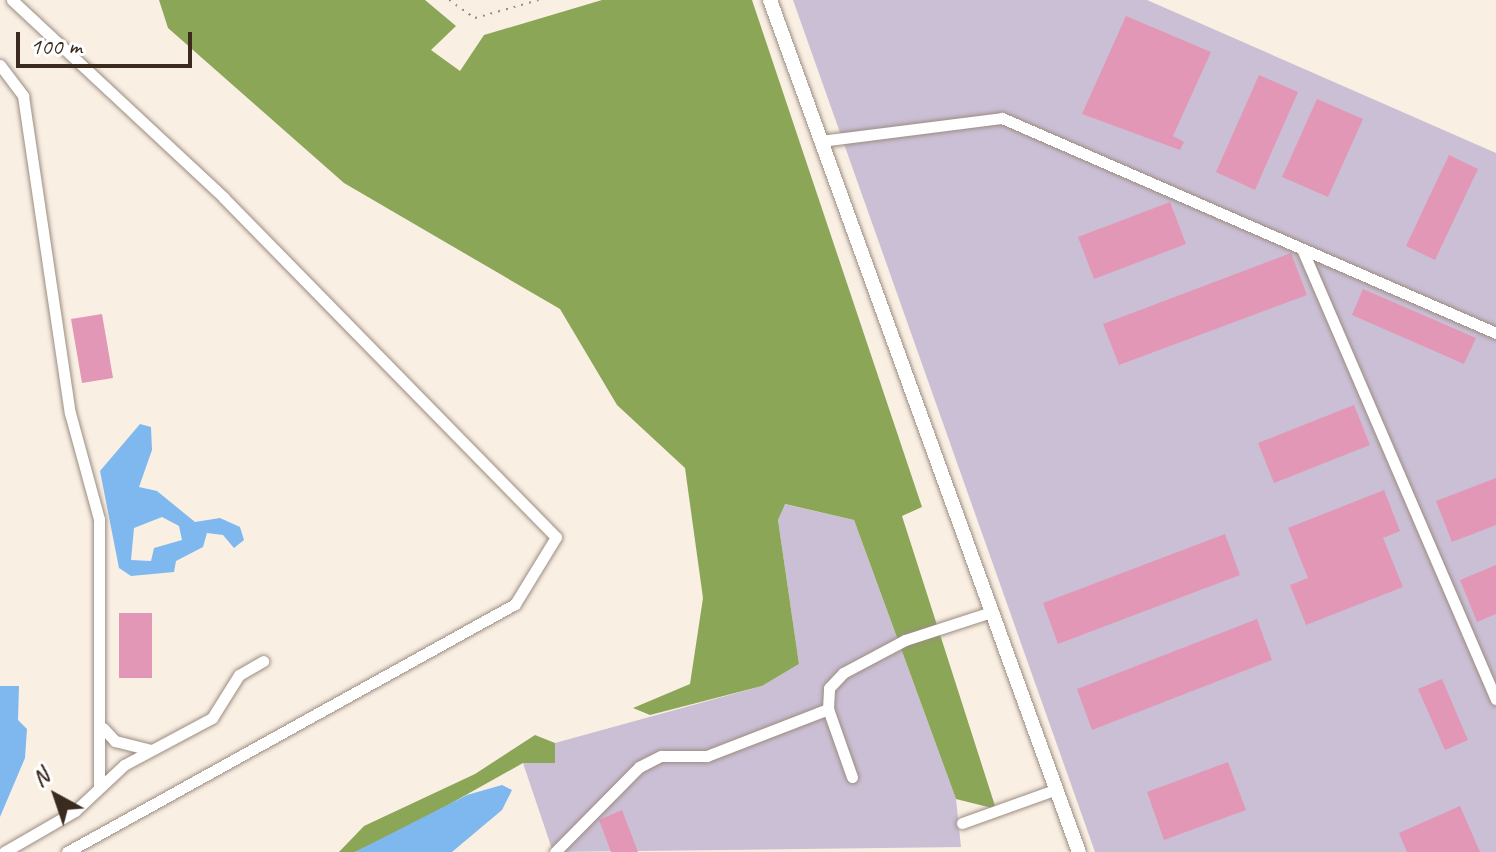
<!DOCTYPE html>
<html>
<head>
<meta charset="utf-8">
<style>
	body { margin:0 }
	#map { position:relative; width:1496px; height:852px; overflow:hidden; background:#faefe3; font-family:Caveat,sans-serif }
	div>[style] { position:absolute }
	.industrial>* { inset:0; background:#cbbfd5 }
	.forest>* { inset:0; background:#8ca658 }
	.water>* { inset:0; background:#7fb8ef }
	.building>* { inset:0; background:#e397b6 }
	.path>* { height:2px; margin-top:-1px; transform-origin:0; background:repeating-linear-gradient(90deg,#9a8c80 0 2px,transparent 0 8px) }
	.roads { filter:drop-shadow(0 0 2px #9a8c80) drop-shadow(0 0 2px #9a8c80) }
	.minor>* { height:11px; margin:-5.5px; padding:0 5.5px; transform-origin:5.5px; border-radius:5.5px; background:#fff }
	.major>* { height:14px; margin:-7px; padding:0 7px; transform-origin:7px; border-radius:7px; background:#fff }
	span { translate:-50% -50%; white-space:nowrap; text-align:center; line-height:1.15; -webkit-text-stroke:6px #fff; paint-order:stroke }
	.north { position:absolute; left:16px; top:756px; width:80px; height:80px; -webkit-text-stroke:6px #fff; paint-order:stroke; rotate:320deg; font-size:22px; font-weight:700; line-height:32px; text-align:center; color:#3b2a1e }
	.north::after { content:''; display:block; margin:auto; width:28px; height:36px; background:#3b2a1e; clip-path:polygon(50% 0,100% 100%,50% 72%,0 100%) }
	.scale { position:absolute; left:16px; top:32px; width:176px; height:36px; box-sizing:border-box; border:4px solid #3b2a1e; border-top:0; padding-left:10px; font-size:24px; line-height:28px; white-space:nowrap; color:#3b2a1e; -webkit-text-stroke:6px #fff; paint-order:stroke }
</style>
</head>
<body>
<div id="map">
	<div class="industrial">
		<div style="clip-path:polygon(793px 0,1147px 0,1496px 153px,1496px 852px,1095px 852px)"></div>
		<div style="clip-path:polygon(784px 504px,854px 520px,956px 799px,961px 847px,553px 852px,523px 763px,554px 763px,555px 743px,762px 686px,799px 664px,778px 520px)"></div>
	</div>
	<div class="forest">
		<div style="clip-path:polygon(159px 0,425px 0,456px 26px,431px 50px,460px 71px,484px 35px,602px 0,752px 0,922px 507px,902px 516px,996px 809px,956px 799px,854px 520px,785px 504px,778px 520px,799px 664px,762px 686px,650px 715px,633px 708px,690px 684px,703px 598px,685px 468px,617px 405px,560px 309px,344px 183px,168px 28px)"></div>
		<div style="clip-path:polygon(535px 735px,555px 743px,555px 763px,523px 763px,414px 824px,355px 852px,339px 852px,364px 826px,475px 774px)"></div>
	</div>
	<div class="water">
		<div style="clip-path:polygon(evenodd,140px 424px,151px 427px,152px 450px,139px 487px,157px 491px,195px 522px,220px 518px,240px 527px,244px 540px,234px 548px,223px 535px,207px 533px,203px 547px,176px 561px,174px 572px,131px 576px,119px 568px,100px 471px,140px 424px,162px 517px,179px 526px,182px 540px,154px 548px,151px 561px,131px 560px,134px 528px,162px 517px)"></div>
		<div style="clip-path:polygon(0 686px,19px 686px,18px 720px,27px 729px,25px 758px,0 817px)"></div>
		<div style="clip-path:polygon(502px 785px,512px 790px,502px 810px,452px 852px,355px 852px,467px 795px)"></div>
	</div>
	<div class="building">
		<div style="clip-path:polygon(1126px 16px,1211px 52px,1173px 136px,1184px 142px,1180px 150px,1082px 114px)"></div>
		<div style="clip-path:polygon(1259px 75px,1298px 92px,1255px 190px,1216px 172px)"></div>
		<div style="clip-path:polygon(1317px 99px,1363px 119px,1328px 197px,1282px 177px)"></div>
		<div style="clip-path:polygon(1449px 155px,1478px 169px,1435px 260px,1406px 246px)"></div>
		<div style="clip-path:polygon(1170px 202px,1186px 244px,1094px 279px,1078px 237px)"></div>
		<div style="clip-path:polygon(1291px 253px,1307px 295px,1119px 365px,1103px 324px)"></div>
		<div style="clip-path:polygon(1363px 289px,1476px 338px,1464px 364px,1352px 315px)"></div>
		<div style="clip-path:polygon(102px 314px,113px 378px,82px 383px,71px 319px)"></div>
		<div style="clip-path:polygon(1354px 405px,1370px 445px,1274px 483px,1258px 443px)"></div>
		<div style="clip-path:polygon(1496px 478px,1496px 525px,1452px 542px,1436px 501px)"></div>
		<div style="clip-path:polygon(1384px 490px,1400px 531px,1383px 538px,1403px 587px,1306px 625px,1290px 585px,1308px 578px,1288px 528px)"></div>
		<div style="clip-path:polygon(1225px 534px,1240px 575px,1058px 644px,1043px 603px)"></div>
		<div style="clip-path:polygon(1496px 565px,1496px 614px,1477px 622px,1460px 580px)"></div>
		<div style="clip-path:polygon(119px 613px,152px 613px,152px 678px,119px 678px)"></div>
		<div style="clip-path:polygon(1257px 619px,1272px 660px,1092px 730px,1077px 689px)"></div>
		<div style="clip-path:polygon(1442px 679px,1468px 740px,1445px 750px,1418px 689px)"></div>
		<div style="clip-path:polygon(1228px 762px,1246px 810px,1164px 840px,1147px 792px)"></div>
		<div style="clip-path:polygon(1460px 806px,1480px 852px,1407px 852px,1399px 833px)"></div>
		<div style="clip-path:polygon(622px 810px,638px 852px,611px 852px,599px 820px)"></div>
	</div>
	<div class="path">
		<div style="left:449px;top:0;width:32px;rotate:35deg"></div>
		<div style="left:475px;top:18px;width:66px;rotate:-15.7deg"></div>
	</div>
	<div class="roads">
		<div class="minor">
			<div style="left:12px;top:0;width:290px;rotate:43deg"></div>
			<div style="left:224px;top:198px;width:474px;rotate:45.6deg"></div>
			<div style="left:556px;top:537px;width:79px;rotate:121.5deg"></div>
			<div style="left:515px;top:604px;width:512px;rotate:151.03deg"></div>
			<div style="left:0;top:65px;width:39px;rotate:53deg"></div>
			<div style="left:23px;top:96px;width:320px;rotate:81.6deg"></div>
			<div style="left:70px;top:413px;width:110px;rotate:74.7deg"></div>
			<div style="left:99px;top:519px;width:268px;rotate:90deg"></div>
			<div style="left:820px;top:141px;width:183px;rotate:-7.2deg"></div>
			<div style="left:1002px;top:118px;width:539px;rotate:23.52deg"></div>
			<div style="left:1302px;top:249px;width:490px;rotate:66.7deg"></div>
			<div style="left:103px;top:728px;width:18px;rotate:47deg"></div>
			<div style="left:115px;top:741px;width:36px;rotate:14deg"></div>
			<div style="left:852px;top:777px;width:72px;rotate:-109.4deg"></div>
			<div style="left:828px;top:709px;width:21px;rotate:-87deg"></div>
			<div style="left:829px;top:688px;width:21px;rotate:-47deg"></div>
			<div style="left:843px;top:673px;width:70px;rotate:-28deg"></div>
			<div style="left:905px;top:640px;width:90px;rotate:-18deg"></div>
			<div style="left:962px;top:823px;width:101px;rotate:-19.7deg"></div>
			<div style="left:4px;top:852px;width:82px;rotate:-30deg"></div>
			<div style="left:75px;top:811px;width:67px;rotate:-43.2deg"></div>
			<div style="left:124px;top:765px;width:100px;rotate:-28.1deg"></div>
			<div style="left:212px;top:718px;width:51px;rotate:-57.9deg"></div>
			<div style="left:239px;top:675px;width:28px;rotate:-30deg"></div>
			<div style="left:555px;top:852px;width:120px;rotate:-45.3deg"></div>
			<div style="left:639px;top:767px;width:25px;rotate:-27deg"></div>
			<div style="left:661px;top:756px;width:46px"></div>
			<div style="left:707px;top:756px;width:130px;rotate:-21.2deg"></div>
		</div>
		<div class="major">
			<div style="left:770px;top:0;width:906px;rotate:70.07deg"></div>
		</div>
	</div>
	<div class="north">N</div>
	<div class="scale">100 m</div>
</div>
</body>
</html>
